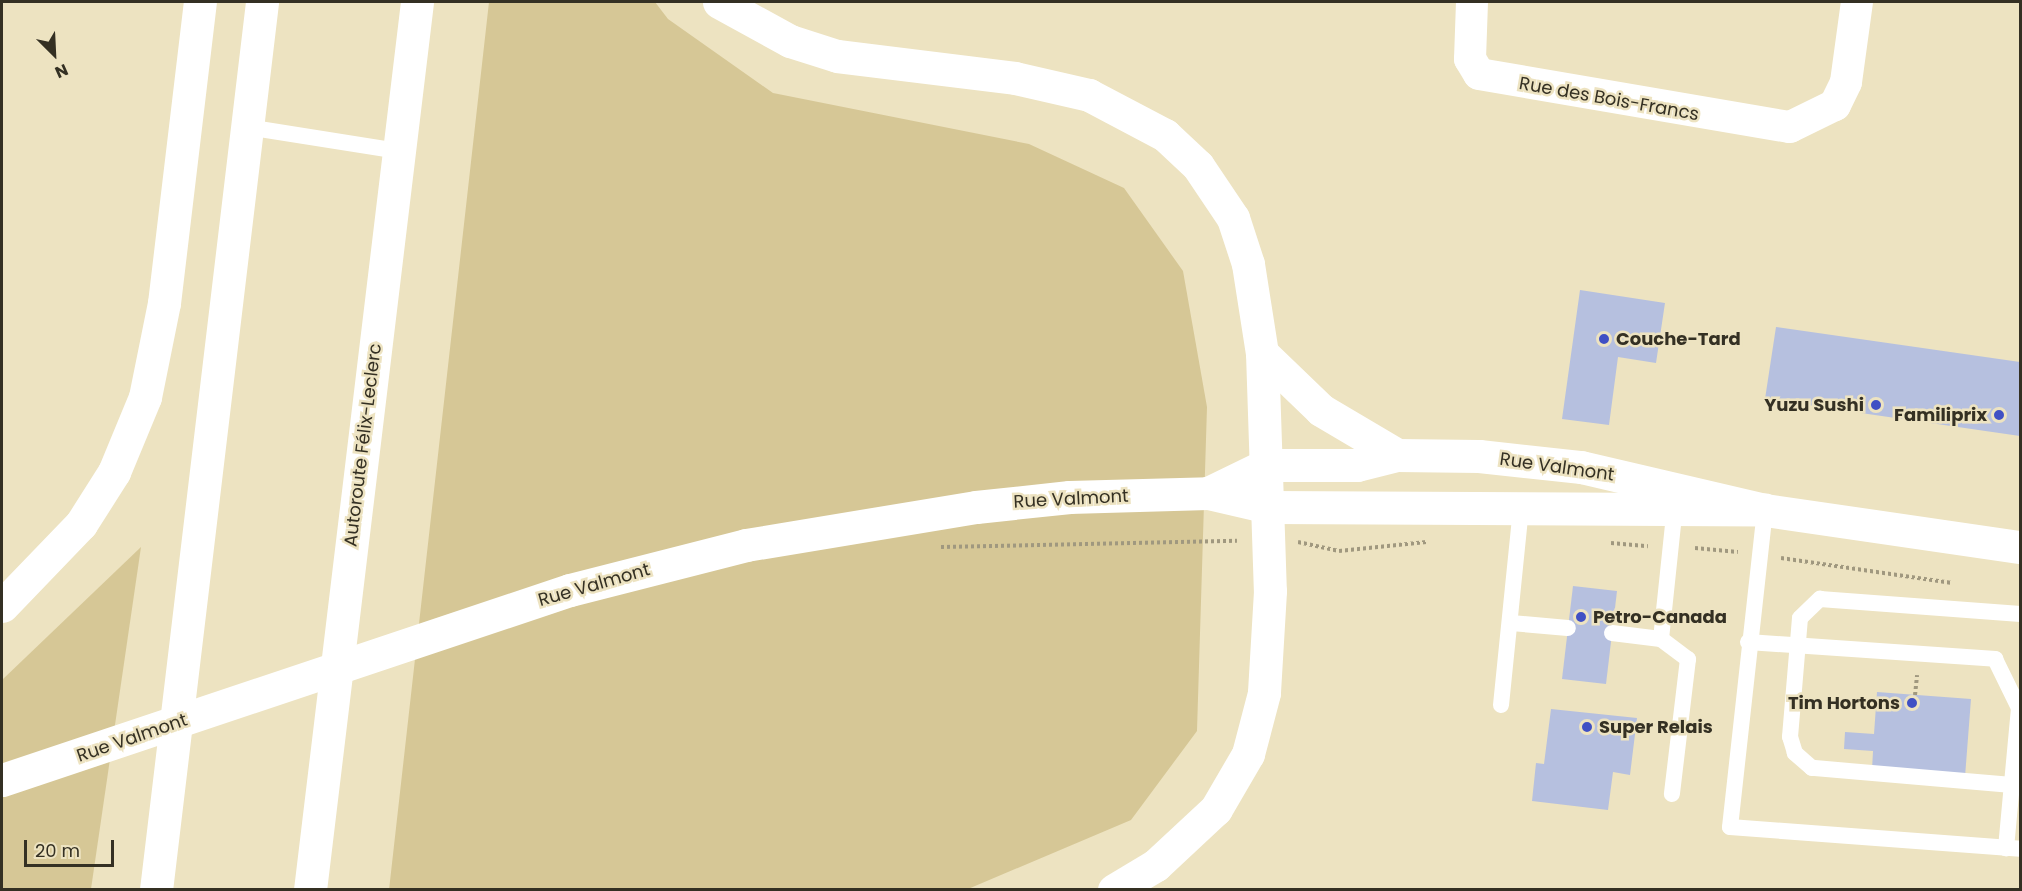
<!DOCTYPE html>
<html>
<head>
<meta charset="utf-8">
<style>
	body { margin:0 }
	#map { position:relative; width:2022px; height:891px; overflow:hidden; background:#ede3c1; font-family:Poppins,sans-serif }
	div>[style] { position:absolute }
	.green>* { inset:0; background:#d6c796 }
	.building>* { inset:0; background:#b6c0df }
	.path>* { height:4px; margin-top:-2px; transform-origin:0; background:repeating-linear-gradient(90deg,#a0987f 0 3px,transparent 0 6px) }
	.service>* { height:16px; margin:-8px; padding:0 8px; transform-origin:8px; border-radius:8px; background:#fff }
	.minor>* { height:32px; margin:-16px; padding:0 16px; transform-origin:16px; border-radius:16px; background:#fff }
	.tertiary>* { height:33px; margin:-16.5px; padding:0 16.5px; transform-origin:16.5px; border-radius:16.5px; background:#fff }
	.motorway>* { height:33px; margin:-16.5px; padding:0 16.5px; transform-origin:16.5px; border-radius:16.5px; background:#fff }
	.dots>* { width:16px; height:16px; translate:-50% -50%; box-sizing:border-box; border:3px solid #ede3c1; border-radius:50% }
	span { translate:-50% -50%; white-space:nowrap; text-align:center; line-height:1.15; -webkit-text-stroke:5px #ede3c1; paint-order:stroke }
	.street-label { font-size:18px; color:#343023 }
	.poi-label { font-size:18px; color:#343023; font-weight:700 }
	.left { translate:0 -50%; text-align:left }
	.right { translate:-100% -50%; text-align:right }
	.frame { position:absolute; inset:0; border:3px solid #343023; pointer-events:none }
	.north { position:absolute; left:24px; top:24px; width:60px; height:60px; -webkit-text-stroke:4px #ede3c1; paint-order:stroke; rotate:156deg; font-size:16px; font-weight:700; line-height:24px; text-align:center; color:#343023 }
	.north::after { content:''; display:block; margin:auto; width:21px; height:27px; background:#343023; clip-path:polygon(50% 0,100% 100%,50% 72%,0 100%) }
	.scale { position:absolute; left:24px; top:840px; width:90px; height:27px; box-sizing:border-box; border:3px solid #343023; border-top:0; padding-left:8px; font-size:18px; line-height:21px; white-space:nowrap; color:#343023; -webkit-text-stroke:4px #ede3c1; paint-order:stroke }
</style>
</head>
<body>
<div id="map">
	<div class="green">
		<div style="clip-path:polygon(489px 2px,655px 2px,668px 19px,773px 93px,1029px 144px,1124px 188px,1183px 271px,1207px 407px,1197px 731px,1131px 820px,968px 889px,389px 890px)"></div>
		<div style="clip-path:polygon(141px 547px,91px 889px,2px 890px,2px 680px)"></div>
	</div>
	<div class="building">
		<div style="clip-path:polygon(1580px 290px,1665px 303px,1656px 363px,1618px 357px,1609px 425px,1562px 419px)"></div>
		<div style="clip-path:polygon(1776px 327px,2020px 362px,2020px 436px,1765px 399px)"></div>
		<div style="clip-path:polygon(1573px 586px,1617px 591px,1606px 684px,1562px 679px)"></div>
		<div style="clip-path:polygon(1877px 692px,1971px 699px,1965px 777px,1872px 770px,1873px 751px,1844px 749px,1845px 732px,1874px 734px)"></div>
		<div style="clip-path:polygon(1551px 709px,1637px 718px,1630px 775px,1613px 772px,1608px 810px,1532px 801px,1536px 763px,1544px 764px)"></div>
	</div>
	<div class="path">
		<div style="left:1298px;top:542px;width:42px;rotate:12.4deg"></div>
		<div style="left:1339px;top:551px;width:88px;rotate:-5.8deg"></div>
		<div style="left:1611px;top:543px;width:37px;rotate:5deg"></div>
		<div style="left:941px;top:547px;width:296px;rotate:-1.2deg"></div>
		<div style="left:1695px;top:548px;width:43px;rotate:5.3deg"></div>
		<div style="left:1781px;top:558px;width:173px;rotate:8.3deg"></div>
		<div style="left:1915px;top:695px;width:20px;rotate:-84deg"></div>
	</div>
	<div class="service">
		<div style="left:247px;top:127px;width:154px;rotate:9deg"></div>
		<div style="left:1765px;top:510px;width:319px;rotate:96.3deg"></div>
		<div style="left:1730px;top:827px;width:291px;rotate:4.3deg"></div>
		<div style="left:1511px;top:623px;width:57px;rotate:5deg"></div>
		<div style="left:1612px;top:633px;width:49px;rotate:7deg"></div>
		<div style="left:1661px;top:639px;width:135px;rotate:-84deg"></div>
		<div style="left:1661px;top:639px;width:34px;rotate:37deg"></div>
		<div style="left:1688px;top:659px;width:136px;rotate:96.8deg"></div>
		<div style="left:1748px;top:642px;width:248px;rotate:3.9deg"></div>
		<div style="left:1995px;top:659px;width:55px;rotate:63.9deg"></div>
		<div style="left:2019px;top:708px;width:141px;rotate:95.3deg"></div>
		<div style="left:1501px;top:705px;width:199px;rotate:-84.2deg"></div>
		<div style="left:2012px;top:785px;width:201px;rotate:-175.1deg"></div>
		<div style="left:1812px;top:768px;width:23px;rotate:-139deg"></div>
		<div style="left:1795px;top:753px;width:17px;rotate:-107deg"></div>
		<div style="left:1790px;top:737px;width:119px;rotate:-85.2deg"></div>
		<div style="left:1800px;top:618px;width:28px;rotate:-44deg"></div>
		<div style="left:1820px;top:599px;width:201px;rotate:4.3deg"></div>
	</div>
	<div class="minor">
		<div style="left:1472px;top:2px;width:57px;rotate:92deg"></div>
		<div style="left:1470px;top:59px;width:17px;rotate:59deg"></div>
		<div style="left:1479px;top:74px;width:315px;rotate:9.7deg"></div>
		<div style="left:1790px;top:127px;width:50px;rotate:-26.1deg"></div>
		<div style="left:1835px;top:105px;width:25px;rotate:-64deg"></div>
		<div style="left:1846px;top:82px;width:81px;rotate:-82.2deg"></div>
	</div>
	<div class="tertiary">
		<div style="left:1208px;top:493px;width:64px;rotate:-25.8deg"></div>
		<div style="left:1266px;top:465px;width:91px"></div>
		<div style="left:1357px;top:465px;width:41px;rotate:-14deg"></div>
		<div style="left:1397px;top:455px;width:82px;rotate:0.7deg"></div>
		<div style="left:1479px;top:456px;width:103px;rotate:6.2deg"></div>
		<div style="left:1581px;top:467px;width:189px;rotate:13.2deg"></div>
		<div style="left:1765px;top:510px;width:258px;rotate:8.3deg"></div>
		<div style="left:2px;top:780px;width:599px;rotate:-18.5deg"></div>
		<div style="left:570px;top:590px;width:182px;rotate:-14.3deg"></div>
		<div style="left:746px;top:545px;width:233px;rotate:-9.4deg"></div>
		<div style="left:976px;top:507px;width:94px;rotate:-6.1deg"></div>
		<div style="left:1069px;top:497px;width:139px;rotate:-1.6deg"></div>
		<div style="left:1208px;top:493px;width:62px;rotate:13.1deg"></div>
		<div style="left:1268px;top:507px;width:497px;rotate:0.3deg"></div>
	</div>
	<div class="motorway">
		<div style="left:719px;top:2px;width:81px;rotate:28.8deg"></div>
		<div style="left:790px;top:41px;width:49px;rotate:17.7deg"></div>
		<div style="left:837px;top:56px;width:179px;rotate:7deg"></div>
		<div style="left:1015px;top:78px;width:76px;rotate:12.9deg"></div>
		<div style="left:1089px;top:95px;width:86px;rotate:27.8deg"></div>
		<div style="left:1165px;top:135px;width:45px;rotate:43.2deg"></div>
		<div style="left:1198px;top:166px;width:63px;rotate:56.1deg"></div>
		<div style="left:1233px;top:218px;width:48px;rotate:71.9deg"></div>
		<div style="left:1248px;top:264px;width:90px;rotate:81.1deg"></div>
		<div style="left:1262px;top:353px;width:238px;rotate:88.1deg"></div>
		<div style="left:1270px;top:591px;width:102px;rotate:93.4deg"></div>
		<div style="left:1264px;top:693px;width:63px;rotate:104.7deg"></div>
		<div style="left:1248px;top:754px;width:64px;rotate:120.2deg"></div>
		<div style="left:1216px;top:809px;width:82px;rotate:137deg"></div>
		<div style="left:1156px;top:865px;width:49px;rotate:149.2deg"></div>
		<div style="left:1262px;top:353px;width:82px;rotate:44deg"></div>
		<div style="left:1321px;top:410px;width:88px;rotate:30.6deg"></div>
		<div style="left:2px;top:606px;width:114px;rotate:-46.1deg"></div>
		<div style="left:81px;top:524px;width:62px;rotate:-57.6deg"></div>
		<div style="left:114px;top:472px;width:81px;rotate:-67.5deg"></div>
		<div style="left:145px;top:397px;width:96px;rotate:-78.6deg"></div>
		<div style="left:164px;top:303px;width:303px;rotate:-83.2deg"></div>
		<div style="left:156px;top:890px;width:894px;rotate:-83.19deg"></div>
		<div style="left:310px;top:890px;width:894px;rotate:-83.13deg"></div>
	</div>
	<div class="dots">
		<div style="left:1604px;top:339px;background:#4050c4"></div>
		<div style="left:1876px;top:405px;background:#4050c4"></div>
		<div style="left:1999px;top:415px;background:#4050c4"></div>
		<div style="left:1581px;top:617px;background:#4050c4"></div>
		<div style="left:1912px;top:703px;background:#4050c4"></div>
		<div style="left:1587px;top:727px;background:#4050c4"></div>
	</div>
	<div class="street-label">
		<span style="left:1609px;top:99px;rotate:10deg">Rue des Bois-Francs</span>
		<span style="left:363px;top:445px;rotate:-83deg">Autoroute Félix-Leclerc</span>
		<span style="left:1557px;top:467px;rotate:8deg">Rue Valmont</span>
		<span style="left:1071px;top:499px;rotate:-3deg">Rue Valmont</span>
		<span style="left:594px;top:585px;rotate:-16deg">Rue Valmont</span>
		<span style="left:132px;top:738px;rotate:-19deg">Rue Valmont</span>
	</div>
	<div class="poi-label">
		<span class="left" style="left:1616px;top:339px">Couche-Tard</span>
		<span class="right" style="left:1864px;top:405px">Yuzu Sushi</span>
		<span class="right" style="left:1987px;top:415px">Familiprix</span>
		<span class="left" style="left:1593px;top:617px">Petro-Canada</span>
		<span class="right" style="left:1900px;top:703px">Tim Hortons</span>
		<span class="left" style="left:1599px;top:727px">Super Relais</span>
	</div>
	<div class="frame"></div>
	<div class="north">N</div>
	<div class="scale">20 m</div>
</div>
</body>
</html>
